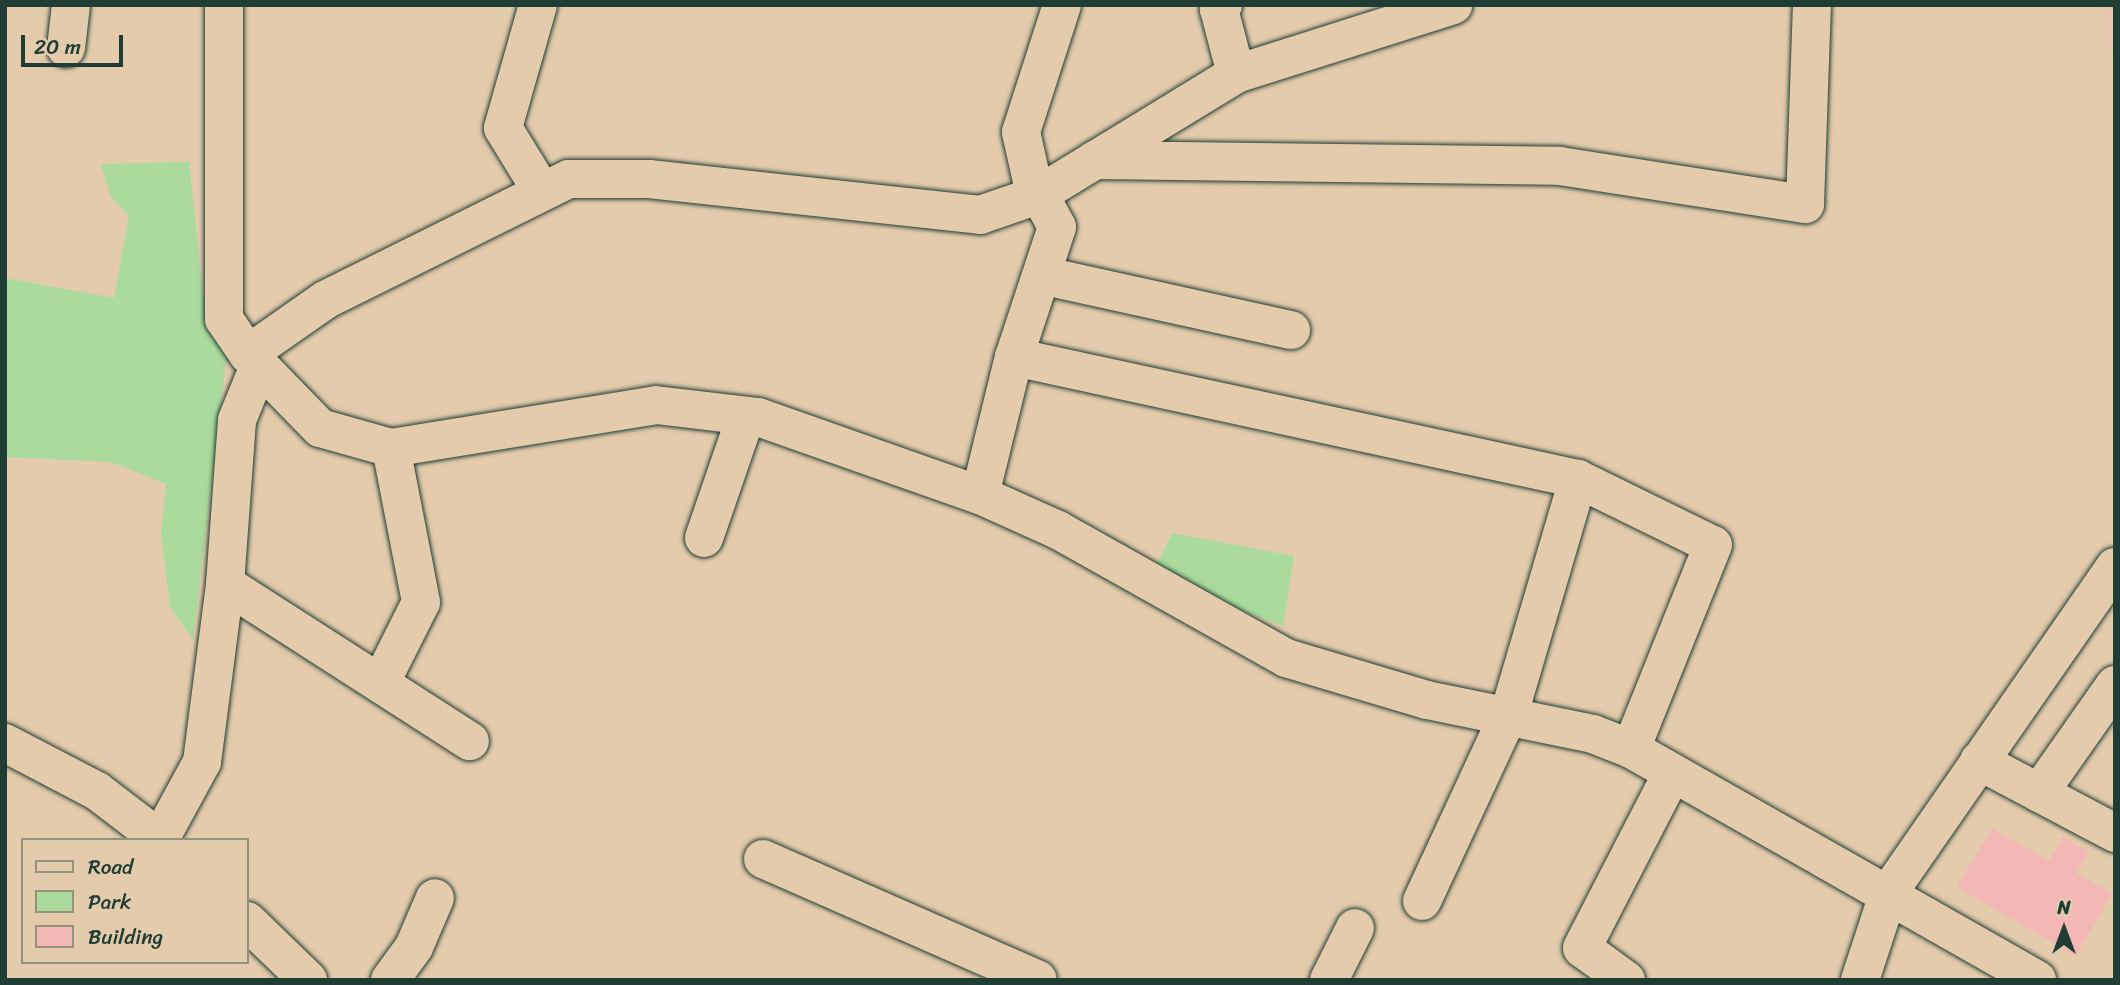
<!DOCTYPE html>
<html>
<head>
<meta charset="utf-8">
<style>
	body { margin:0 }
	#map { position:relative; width:2120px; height:985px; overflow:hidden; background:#e4cbac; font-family:Sriracha,sans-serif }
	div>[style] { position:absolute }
	.built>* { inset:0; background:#e8c5af }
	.green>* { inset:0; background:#abdb9c }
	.building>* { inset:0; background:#f3b7b5 }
	.roads { filter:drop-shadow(0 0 2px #1f3d34) drop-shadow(0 0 2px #1f3d34) }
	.minor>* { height:38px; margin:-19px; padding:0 19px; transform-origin:19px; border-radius:19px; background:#e4cbac }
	span { translate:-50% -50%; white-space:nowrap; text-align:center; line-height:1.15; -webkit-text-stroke:6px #e4cbac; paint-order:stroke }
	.frame { position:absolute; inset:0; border:7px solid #1f3d34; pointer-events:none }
	.legend { position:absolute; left:21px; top:838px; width:228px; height:126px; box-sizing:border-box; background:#e4cbac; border:2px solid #95927c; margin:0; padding:9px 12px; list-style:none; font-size:21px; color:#1f3d34 }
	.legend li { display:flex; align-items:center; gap:14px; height:35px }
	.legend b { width:35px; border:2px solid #95927c }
	.north { position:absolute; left:2029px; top:894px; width:70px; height:70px; -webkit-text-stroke:5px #e4cbac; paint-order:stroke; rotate:0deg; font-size:19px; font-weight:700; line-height:28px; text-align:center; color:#1f3d34 }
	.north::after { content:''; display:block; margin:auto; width:24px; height:32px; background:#1f3d34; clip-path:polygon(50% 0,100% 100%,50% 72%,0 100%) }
	.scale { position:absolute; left:21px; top:35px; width:102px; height:32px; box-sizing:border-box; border:4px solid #1f3d34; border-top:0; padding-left:9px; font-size:21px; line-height:24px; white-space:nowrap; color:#1f3d34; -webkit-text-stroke:5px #e4cbac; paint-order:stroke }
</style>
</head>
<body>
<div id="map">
	<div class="built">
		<div style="clip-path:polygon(2102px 5px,2115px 5px,2115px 60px,2114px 60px)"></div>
	</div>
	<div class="green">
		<div style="clip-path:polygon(189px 162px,203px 292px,228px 346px,193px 639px,170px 607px,161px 534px,166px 484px,111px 462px,5px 457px,5px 278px,114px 298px,129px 216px,111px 197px,101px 164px)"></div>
		<div style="clip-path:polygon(1172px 533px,1294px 556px,1283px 626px,1220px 603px,1155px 568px)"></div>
	</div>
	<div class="building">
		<div style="clip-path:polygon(1992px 828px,2049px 861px,2063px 837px,2089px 852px,2076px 873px,2112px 893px,2076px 956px,1957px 887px)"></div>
	</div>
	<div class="roads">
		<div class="minor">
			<div style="left:224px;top:5px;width:314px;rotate:90deg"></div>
			<div style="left:224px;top:319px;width:42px;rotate:55.6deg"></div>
			<div style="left:248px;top:354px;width:103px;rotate:45.8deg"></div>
			<div style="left:320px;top:428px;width:74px;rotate:15.7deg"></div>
			<div style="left:391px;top:448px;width:268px;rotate:-9.2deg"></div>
			<div style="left:656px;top:405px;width:103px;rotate:6.7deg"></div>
			<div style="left:758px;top:417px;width:235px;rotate:19.4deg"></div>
			<div style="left:980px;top:495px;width:85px;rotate:24.2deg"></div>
			<div style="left:1058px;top:530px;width:261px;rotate:29.3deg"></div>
			<div style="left:1286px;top:658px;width:147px;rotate:16.6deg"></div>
			<div style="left:1427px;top:700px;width:169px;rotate:11.6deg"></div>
			<div style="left:1593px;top:734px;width:41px;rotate:21.5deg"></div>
			<div style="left:1631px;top:749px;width:467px;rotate:29.6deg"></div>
			<div style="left:538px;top:5px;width:128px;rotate:105.9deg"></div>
			<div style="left:503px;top:128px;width:73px;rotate:58.5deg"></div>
			<div style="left:1223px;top:5px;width:6px;rotate:135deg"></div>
			<div style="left:1219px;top:9px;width:67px;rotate:75.3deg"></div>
			<div style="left:66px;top:48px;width:43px;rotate:-83.4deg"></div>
			<div style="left:1095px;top:160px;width:464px;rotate:0.7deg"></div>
			<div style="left:1559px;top:166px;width:249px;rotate:8.8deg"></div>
			<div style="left:1805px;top:204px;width:199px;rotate:-88deg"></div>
			<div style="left:1045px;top:276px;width:252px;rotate:12.4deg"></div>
			<div style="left:248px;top:354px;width:94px;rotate:-35deg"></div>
			<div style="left:325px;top:300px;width:272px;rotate:-26.4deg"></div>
			<div style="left:569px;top:179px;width:80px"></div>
			<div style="left:649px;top:179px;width:333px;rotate:6.2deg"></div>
			<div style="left:980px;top:215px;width:61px;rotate:-19deg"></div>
			<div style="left:1038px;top:195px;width:232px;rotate:-31.4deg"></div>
			<div style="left:1236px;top:74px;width:228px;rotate:-17.6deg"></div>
			<div style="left:1014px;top:357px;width:577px;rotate:12.21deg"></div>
			<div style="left:1578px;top:479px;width:150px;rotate:26.1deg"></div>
			<div style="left:1713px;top:545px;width:220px;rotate:111.9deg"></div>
			<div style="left:980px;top:495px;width:142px;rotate:-76.2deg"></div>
			<div style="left:1014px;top:357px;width:137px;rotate:-71.7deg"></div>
			<div style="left:1057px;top:227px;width:52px;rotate:-118.5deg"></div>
			<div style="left:1032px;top:181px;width:50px;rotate:-102.7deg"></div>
			<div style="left:1021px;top:132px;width:133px;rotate:-72.1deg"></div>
			<div style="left:704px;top:538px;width:129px;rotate:-71deg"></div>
			<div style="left:225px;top:584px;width:291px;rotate:32.7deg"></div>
			<div style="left:381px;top:682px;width:89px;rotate:-63.4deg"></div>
			<div style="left:421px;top:602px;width:157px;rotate:-101deg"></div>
			<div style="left:5px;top:743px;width:104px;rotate:27.6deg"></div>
			<div style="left:97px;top:791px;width:81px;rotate:37.4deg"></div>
			<div style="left:1979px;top:761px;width:154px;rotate:27.9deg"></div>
			<div style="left:2039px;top:793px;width:132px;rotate:-54.9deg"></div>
			<div style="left:160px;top:839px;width:88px;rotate:-61.4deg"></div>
			<div style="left:202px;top:762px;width:179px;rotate:-82.6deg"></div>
			<div style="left:225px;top:584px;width:164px;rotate:-85.8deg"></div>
			<div style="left:237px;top:420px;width:58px;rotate:-67.8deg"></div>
			<div style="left:763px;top:859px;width:300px;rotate:23.7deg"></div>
			<div style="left:1422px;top:901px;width:206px;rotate:-65.1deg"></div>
			<div style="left:1509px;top:714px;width:245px;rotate:-73.6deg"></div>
			<div style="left:247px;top:921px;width:85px;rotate:44deg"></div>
			<div style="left:390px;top:980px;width:41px;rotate:-54deg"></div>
			<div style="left:414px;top:947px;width:53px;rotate:-66.8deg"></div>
			<div style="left:1329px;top:980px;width:58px;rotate:-63.4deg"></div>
			<div style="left:1626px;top:980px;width:54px;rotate:-144deg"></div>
			<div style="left:1582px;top:948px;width:196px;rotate:-62.7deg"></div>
			<div style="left:1860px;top:980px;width:93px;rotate:-71.8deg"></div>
			<div style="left:1889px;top:892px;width:396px;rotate:-55.2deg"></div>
		</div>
	</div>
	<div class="frame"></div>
	<ul class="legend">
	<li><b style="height:9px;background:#e4cbac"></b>Road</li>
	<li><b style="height:19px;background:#abdb9c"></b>Park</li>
	<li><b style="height:19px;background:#f3b7b5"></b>Building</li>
	</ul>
	<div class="north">N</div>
	<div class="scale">20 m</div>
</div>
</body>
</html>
